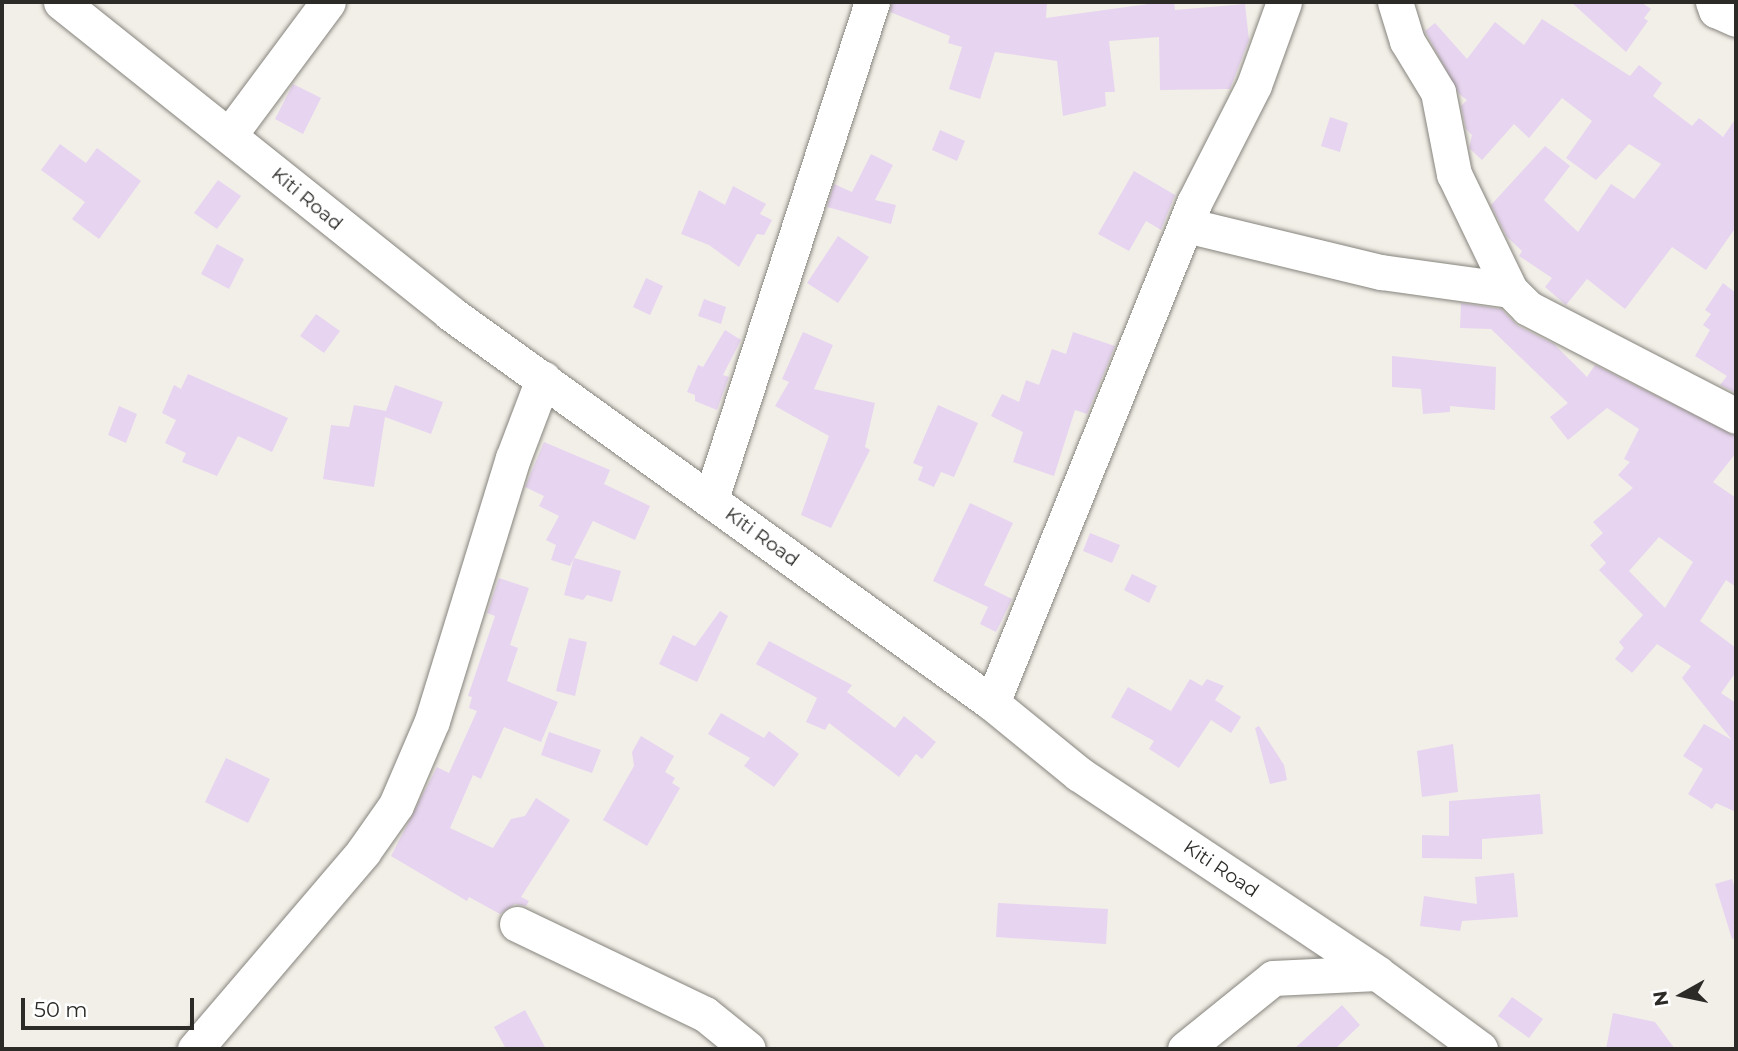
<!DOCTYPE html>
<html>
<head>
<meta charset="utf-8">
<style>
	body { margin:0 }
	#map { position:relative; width:1738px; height:1051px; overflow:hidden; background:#f2efe8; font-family:Montserrat,sans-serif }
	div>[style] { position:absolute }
	.building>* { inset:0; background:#e7d4f0 }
	.roads { filter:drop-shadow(0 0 2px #86847d) drop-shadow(0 0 2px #86847d) }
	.minor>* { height:35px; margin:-17.5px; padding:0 17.5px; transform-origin:17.5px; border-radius:17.5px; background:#fff }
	span { translate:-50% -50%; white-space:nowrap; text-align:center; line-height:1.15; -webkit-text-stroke:5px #fff; paint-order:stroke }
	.street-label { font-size:19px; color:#2c2b28 }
	.frame { position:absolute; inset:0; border:4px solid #2c2b28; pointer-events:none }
	.north { position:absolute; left:1647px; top:960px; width:70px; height:70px; -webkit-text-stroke:5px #fff; paint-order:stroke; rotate:261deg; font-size:19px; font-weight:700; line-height:28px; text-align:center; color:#2c2b28 }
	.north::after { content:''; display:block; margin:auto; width:24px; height:32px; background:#2c2b28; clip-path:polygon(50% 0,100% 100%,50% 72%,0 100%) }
	.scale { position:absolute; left:21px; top:998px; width:173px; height:32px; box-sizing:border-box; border:4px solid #2c2b28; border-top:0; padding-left:9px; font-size:21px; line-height:24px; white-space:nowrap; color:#2c2b28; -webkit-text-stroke:5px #fff; paint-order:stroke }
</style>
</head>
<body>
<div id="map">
	<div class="building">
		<div style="clip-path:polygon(892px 2px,1047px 2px,1046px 18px,1163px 2px,1174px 2px,1175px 10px,1245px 4px,1249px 40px,1230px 89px,1160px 90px,1159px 37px,1109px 41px,1115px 92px,1105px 92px,1106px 106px,1063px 116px,1057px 61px,995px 52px,980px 99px,949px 89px,962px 47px,948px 43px,950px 36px,890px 12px)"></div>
		<div style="clip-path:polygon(1571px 2px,1641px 2px,1651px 9px,1644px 18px,1648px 21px,1626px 52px)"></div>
		<div style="clip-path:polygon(1542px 19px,1630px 76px,1639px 65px,1662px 83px,1653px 96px,1692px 126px,1699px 118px,1723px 137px,1736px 118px,1736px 227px,1706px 270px,1672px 247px,1625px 309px,1587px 279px,1566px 305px,1545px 287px,1552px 278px,1519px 256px,1522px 251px,1507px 237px,1491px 205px,1545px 146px,1570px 166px,1544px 200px,1578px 232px,1611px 184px,1634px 199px,1661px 164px,1629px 144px,1596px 180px,1566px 158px,1592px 121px,1562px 98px,1529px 138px,1514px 124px,1482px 160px,1469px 148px,1472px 135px,1466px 129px,1461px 106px,1467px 100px,1459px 94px,1425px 31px,1435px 23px,1467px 59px,1495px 22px,1524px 45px)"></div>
		<div style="clip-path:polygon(293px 84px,321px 98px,303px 134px,275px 119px)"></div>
		<div style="clip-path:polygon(1330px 117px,1348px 123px,1340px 152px,1321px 146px)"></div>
		<div style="clip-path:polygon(940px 130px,965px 141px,957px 161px,932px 150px)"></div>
		<div style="clip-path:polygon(60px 144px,86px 163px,97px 148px,141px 181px,99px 239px,72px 219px,85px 202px,41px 170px)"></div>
		<div style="clip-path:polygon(871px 154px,893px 165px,875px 200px,896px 205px,891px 224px,827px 207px,834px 184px,852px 192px)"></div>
		<div style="clip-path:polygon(1134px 171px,1175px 195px,1161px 230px,1146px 221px,1129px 251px,1098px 234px)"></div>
		<div style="clip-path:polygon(218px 180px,241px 196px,217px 229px,194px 213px)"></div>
		<div style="clip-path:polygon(733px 186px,766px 204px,760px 214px,772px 220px,764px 235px,757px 234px,739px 267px,709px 245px,681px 234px,699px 190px,725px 205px)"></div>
		<div style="clip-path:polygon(838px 236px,869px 257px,838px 303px,807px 283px)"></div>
		<div style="clip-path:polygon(217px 244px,244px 259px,229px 289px,201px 274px)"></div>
		<div style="clip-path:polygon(646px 278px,663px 286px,650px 315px,633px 307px)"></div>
		<div style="clip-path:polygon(1723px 283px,1736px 293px,1736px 393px,1720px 385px,1727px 376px,1695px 356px,1710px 330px,1703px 325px,1711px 314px,1705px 310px)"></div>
		<div style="clip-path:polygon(704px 299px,726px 307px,721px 324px,698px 316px)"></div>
		<div style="clip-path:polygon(evenodd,1461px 303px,1501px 309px,1518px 326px,1554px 344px,1587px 377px,1595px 365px,1736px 436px,1736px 453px,1713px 482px,1736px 498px,1736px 587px,1726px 580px,1700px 621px,1736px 648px,1736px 672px,1721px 693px,1736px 703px,1736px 812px,1716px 803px,1712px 809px,1688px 794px,1703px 769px,1683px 756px,1704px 724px,1732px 740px,1682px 678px,1691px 666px,1657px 644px,1632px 673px,1615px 659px,1624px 648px,1619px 642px,1643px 615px,1599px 570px,1606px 563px,1590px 545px,1603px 533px,1593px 522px,1633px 488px,1618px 475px,1630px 462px,1624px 459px,1639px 429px,1607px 408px,1568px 440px,1550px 417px,1568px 403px,1491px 329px,1460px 328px,1461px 303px,1659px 537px,1693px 562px,1665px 608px,1629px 571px,1659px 537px)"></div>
		<div style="clip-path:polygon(316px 314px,340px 331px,324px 353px,300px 336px)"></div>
		<div style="clip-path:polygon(725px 330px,741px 340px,723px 375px,729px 377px,717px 410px,695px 401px,695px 395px,687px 392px,698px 365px,703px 367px)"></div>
		<div style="clip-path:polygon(803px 332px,833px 345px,814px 389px,875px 403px,865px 447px,870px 450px,831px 528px,801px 515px,829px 436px,775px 406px,789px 382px,782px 379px)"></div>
		<div style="clip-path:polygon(1073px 332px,1115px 346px,1087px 414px,1075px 410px,1054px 476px,1013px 462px,1023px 432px,991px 416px,1002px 394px,1019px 402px,1026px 380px,1039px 385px,1052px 349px,1066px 354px)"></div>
		<div style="clip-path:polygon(1392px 356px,1496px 367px,1495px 410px,1450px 406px,1450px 412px,1423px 414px,1421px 389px,1392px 387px)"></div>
		<div style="clip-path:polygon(188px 374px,288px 418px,272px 452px,238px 436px,217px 476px,182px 462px,186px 453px,165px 443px,176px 420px,162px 413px,174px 385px,181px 389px)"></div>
		<div style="clip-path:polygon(395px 385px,443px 402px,431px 434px,385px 417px,374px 487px,323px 479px,331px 425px,349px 427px,354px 405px,386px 411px)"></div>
		<div style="clip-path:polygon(938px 405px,978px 423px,954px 477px,941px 472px,934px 487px,918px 480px,923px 467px,913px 463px)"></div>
		<div style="clip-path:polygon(119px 406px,137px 414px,126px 443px,108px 435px)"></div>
		<div style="clip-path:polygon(544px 442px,610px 470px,604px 484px,650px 506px,635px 540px,593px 521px,570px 566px,551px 560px,556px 545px,546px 540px,559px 516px,539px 506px,544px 496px,525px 487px)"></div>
		<div style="clip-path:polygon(970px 503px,1013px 523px,984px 585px,1012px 599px,996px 632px,980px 624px,988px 607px,933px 581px)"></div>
		<div style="clip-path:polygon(1090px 533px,1120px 545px,1112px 563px,1083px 551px)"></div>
		<div style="clip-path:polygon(574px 558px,621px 571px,612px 602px,587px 595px,583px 600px,564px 595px)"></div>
		<div style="clip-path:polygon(1132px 574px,1157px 586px,1149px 603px,1124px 590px)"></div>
		<div style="clip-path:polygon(499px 578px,529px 588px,510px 645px,518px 648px,507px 681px,558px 702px,541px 742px,504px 727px,481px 779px,473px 775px,450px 828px,493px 848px,511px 819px,525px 816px,536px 798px,570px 820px,521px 897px,529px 901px,526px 906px,515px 904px,500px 914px,469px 897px,467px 901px,391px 856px,437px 767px,449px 773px,477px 711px,469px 708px,472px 697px,468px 696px,495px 616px,487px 613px)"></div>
		<div style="clip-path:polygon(720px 611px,728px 616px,697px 682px,659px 664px,673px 635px,695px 646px)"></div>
		<div style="clip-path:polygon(569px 638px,587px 642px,575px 696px,556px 691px)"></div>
		<div style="clip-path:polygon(769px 641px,852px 685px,847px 692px,895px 728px,904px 716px,936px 742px,922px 759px,916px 754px,899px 777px,829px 723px,825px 730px,806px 722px,817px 698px,756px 664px)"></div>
		<div style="clip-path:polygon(1190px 679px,1202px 686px,1207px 679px,1224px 686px,1215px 700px,1241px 717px,1231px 733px,1211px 720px,1179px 768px,1149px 749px,1154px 741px,1111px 717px,1128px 687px,1171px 711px)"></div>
		<div style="clip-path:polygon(721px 713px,764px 738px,769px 731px,799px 754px,774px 787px,744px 766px,750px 758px,708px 734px)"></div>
		<div style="clip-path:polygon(1259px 726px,1284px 765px,1287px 780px,1270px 784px,1255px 728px)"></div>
		<div style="clip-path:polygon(549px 732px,601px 750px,592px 773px,541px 755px)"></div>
		<div style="clip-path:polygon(641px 736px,674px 756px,665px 772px,675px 778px,672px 783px,680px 788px,647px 846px,603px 820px,634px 766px,632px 752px)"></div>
		<div style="clip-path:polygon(1453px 744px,1458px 792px,1422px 797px,1417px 751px)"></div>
		<div style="clip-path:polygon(226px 758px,270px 779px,248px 823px,205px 802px)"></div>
		<div style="clip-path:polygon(1540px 794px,1543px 834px,1482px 839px,1482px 859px,1422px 858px,1422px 835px,1449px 836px,1449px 801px)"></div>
		<div style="clip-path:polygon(1514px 873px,1518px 917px,1462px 921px,1460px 931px,1420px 926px,1424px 896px,1477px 904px,1475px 877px)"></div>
		<div style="clip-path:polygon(1732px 879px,1736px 893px,1736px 938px,1732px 939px,1715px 884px)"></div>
		<div style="clip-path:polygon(998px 903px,1108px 909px,1106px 944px,996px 937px)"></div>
		<div style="clip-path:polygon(1512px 997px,1543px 1019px,1529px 1038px,1498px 1016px)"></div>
		<div style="clip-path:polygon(1342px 1005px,1360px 1025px,1335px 1049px,1294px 1049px)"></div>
		<div style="clip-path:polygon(525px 1010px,546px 1049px,506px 1049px,494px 1027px)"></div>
		<div style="clip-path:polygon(1613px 1013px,1655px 1022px,1675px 1049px,1606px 1049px)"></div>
	</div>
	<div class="roads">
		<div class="minor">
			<div style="left:61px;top:2px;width:498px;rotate:38.6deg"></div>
			<div style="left:450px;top:313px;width:668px;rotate:35.74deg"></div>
			<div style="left:992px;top:703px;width:112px;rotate:39.2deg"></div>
			<div style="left:1079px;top:774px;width:358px;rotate:33.7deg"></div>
			<div style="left:1377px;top:973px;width:128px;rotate:36.4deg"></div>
			<div style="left:1395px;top:2px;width:41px;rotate:72.9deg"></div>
			<div style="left:1407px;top:41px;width:60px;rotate:58.7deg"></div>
			<div style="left:1438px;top:92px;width:84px;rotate:79deg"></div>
			<div style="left:1454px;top:174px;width:129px;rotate:64.2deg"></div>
			<div style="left:1510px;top:290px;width:25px;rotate:45deg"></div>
			<div style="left:1528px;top:308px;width:234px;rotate:27.4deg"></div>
			<div style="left:1713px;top:2px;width:9px;rotate:69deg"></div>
			<div style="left:1716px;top:10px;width:22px;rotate:24deg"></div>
			<div style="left:230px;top:134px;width:164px;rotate:-53.4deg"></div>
			<div style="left:1186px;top:225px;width:201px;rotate:13.6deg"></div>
			<div style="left:1381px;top:272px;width:130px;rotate:7.9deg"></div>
			<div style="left:711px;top:499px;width:522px;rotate:-72.05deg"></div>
			<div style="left:992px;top:703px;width:539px;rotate:-68deg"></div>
			<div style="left:1194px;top:203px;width:132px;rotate:-63deg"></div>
			<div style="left:1254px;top:85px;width:88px;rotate:-70.1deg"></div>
			<div style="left:517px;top:924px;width:208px;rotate:25.6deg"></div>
			<div style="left:705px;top:1014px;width:55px;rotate:39.1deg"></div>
			<div style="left:195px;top:1049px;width:259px;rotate:-49.5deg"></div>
			<div style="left:363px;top:852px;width:57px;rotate:-54.9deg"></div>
			<div style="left:396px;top:805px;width:91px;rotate:-66.8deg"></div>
			<div style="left:432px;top:721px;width:275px;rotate:-72.9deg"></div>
			<div style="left:513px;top:458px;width:85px;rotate:-69.2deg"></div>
			<div style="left:1185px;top:1049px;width:113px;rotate:-38.9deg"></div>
			<div style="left:1273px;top:978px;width:104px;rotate:-2.8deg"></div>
		</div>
	</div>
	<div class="street-label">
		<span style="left:307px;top:199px;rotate:40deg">Kiti Road</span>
		<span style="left:762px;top:537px;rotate:36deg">Kiti Road</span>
		<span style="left:1221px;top:869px;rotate:34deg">Kiti Road</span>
	</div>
	<div class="frame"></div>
	<div class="north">N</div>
	<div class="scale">50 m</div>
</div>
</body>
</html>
